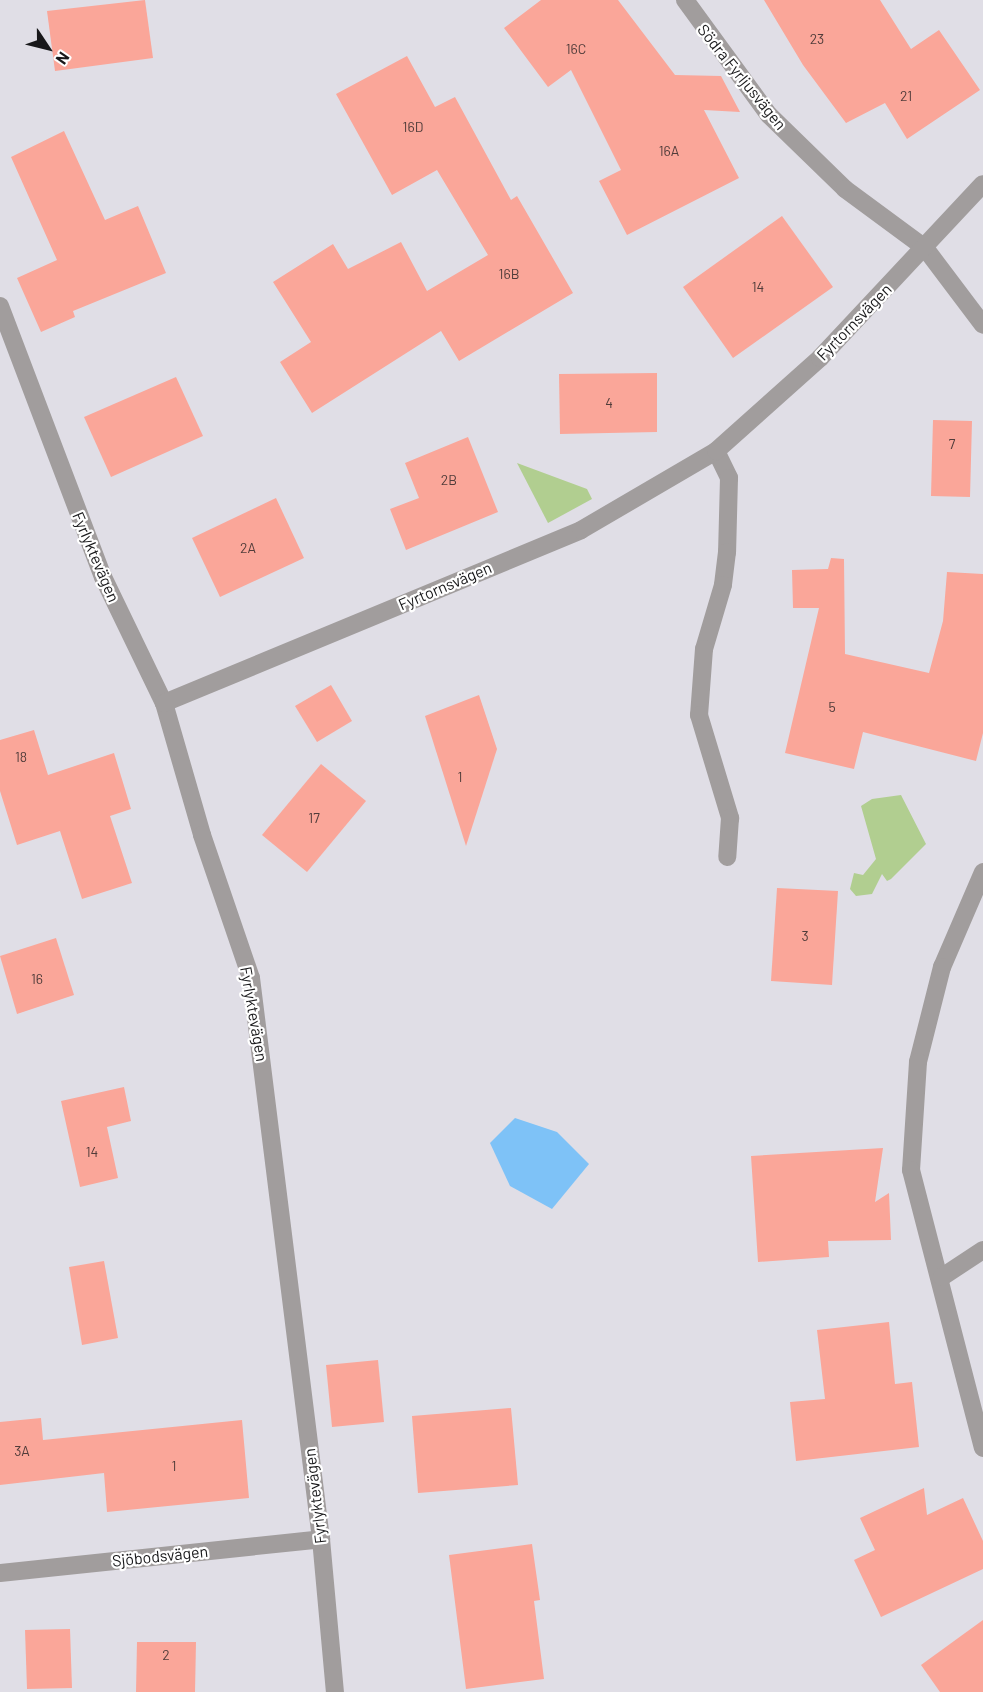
<!DOCTYPE html>
<html>
<head>
<meta charset="utf-8">
<style>
	body { margin:0 }
	#map { position:relative; width:983px; height:1692px; overflow:hidden; background:#e0dee6; font-family:Barlow,sans-serif }
	div>[style] { position:absolute }
	.green>* { inset:0; background:#b1ce90 }
	.water>* { inset:0; background:#7ec2f7 }
	.building>* { inset:0; background:#faa699 }
	.minor>* { height:18px; margin:-9px; padding:0 9px; transform-origin:9px; border-radius:9px; background:#a19d9d }
	span { translate:-50% -50%; white-space:nowrap; text-align:center; line-height:1.15; -webkit-text-stroke:4.5px #fff; paint-order:stroke }
	.number-label { font-size:14px; color:#503c3a }
	.number-label span { -webkit-text-stroke-width:0 }
	.street-label { font-size:16px; color:#18181a }
	.north { position:absolute; left:18px; top:18px; width:60px; height:60px; -webkit-text-stroke:4px #fff; paint-order:stroke; rotate:125deg; font-size:16px; font-weight:700; line-height:24px; text-align:center; color:#18181a }
	.north::after { content:''; display:block; margin:auto; width:21px; height:27px; background:#18181a; clip-path:polygon(50% 0,100% 100%,50% 72%,0 100%) }
</style>
</head>
<body>
<div id="map">
	<div class="green">
		<div style="clip-path:polygon(517px 463px,587px 489px,592px 499px,548px 523px)"></div>
		<div style="clip-path:polygon(901px 795px,926px 844px,891px 879px,887px 881px,882px 874px,872px 894px,856px 896px,850px 889px,854px 873px,863px 875px,876px 859px,861px 806px,872px 799px)"></div>
	</div>
	<div class="water">
		<div style="clip-path:polygon(515px 1118px,557px 1132px,589px 1164px,552px 1209px,510px 1186px,490px 1143px)"></div>
	</div>
	<div class="building">
		<div style="clip-path:polygon(145px 0,153px 58px,55px 71px,47px 11px)"></div>
		<div style="clip-path:polygon(541px 0,618px 0,675px 75px,721px 76px,740px 112px,704px 110px,739px 178px,627px 235px,599px 181px,621px 170px,571px 70px,548px 87px,504px 28px)"></div>
		<div style="clip-path:polygon(764px 0,880px 0,911px 49px,939px 30px,980px 90px,907px 139px,885px 103px,846px 123px,803px 65px)"></div>
		<div style="clip-path:polygon(407px 56px,435px 107px,455px 97px,511px 200px,517px 196px,573px 293px,459px 361px,441px 331px,312px 413px,280px 362px,311px 342px,273px 282px,333px 244px,348px 269px,401px 242px,427px 291px,488px 255px,437px 170px,392px 195px,336px 94px)"></div>
		<div style="clip-path:polygon(64px 131px,105px 220px,138px 206px,166px 273px,73px 311px,75px 317px,41px 332px,17px 278px,57px 260px,11px 157px)"></div>
		<div style="clip-path:polygon(782px 216px,833px 287px,733px 358px,683px 287px)"></div>
		<div style="clip-path:polygon(657px 373px,657px 432px,560px 434px,559px 374px)"></div>
		<div style="clip-path:polygon(176px 377px,203px 436px,111px 477px,84px 417px)"></div>
		<div style="clip-path:polygon(933px 420px,972px 421px,970px 497px,931px 496px)"></div>
		<div style="clip-path:polygon(468px 437px,498px 512px,406px 550px,390px 509px,419px 498px,405px 463px)"></div>
		<div style="clip-path:polygon(276px 498px,304px 558px,220px 597px,192px 538px)"></div>
		<div style="clip-path:polygon(831px 558px,844px 559px,845px 654px,929px 673px,943px 621px,947px 572px,983px 574px,983px 733px,976px 761px,863px 732px,854px 769px,785px 753px,819px 608px,793px 608px,792px 570px,828px 569px)"></div>
		<div style="clip-path:polygon(331px 685px,352px 721px,317px 742px,295px 706px)"></div>
		<div style="clip-path:polygon(479px 695px,497px 749px,466px 846px,425px 716px)"></div>
		<div style="clip-path:polygon(34px 730px,48px 775px,114px 753px,131px 809px,110px 816px,132px 883px,82px 899px,60px 831px,17px 845px,0 791px,0 740px)"></div>
		<div style="clip-path:polygon(321px 764px,366px 801px,307px 872px,262px 835px)"></div>
		<div style="clip-path:polygon(777px 888px,838px 891px,832px 985px,771px 981px)"></div>
		<div style="clip-path:polygon(56px 938px,74px 995px,17px 1014px,0 956px)"></div>
		<div style="clip-path:polygon(124px 1087px,131px 1121px,107px 1127px,118px 1178px,80px 1187px,61px 1101px)"></div>
		<div style="clip-path:polygon(883px 1148px,875px 1202px,889px 1193px,891px 1240px,828px 1241px,829px 1257px,758px 1262px,751px 1156px)"></div>
		<div style="clip-path:polygon(104px 1261px,118px 1338px,82px 1345px,69px 1267px)"></div>
		<div style="clip-path:polygon(889px 1322px,895px 1384px,912px 1382px,919px 1447px,796px 1461px,790px 1402px,825px 1399px,817px 1330px)"></div>
		<div style="clip-path:polygon(378px 1360px,384px 1422px,332px 1427px,326px 1365px)"></div>
		<div style="clip-path:polygon(511px 1408px,518px 1485px,418px 1493px,412px 1416px)"></div>
		<div style="clip-path:polygon(41px 1418px,43px 1440px,242px 1420px,249px 1498px,107px 1512px,104px 1473px,0 1485px,0 1422px)"></div>
		<div style="clip-path:polygon(924px 1488px,927px 1515px,963px 1498px,983px 1541px,983px 1569px,881px 1617px,854px 1560px,875px 1550px,860px 1518px)"></div>
		<div style="clip-path:polygon(532px 1544px,540px 1600px,534px 1601px,544px 1679px,466px 1689px,449px 1555px)"></div>
		<div style="clip-path:polygon(983px 1620px,983px 1692px,940px 1692px,921px 1665px)"></div>
		<div style="clip-path:polygon(70px 1629px,72px 1688px,27px 1689px,25px 1630px)"></div>
		<div style="clip-path:polygon(137px 1642px,196px 1642px,195px 1692px,136px 1692px)"></div>
	</div>
	<div class="minor">
		<div style="left:685px;top:0;width:142px;rotate:53.9deg"></div>
		<div style="left:769px;top:115px;width:106px;rotate:44.2deg"></div>
		<div style="left:845px;top:189px;width:99px;rotate:36.4deg"></div>
		<div style="left:925px;top:248px;width:96px;rotate:53deg"></div>
		<div style="left:0;top:306px;width:290px;rotate:69.2deg"></div>
		<div style="left:103px;top:577px;width:140px;rotate:64.2deg"></div>
		<div style="left:164px;top:703px;width:137px;rotate:73.9deg"></div>
		<div style="left:202px;top:835px;width:151px;rotate:71.1deg"></div>
		<div style="left:251px;top:978px;width:565px;rotate:82.89deg"></div>
		<div style="left:321px;top:1539px;width:154px;rotate:84.8deg"></div>
		<div style="left:716px;top:451px;width:30px;rotate:64deg"></div>
		<div style="left:729px;top:478px;width:74px;rotate:91.5deg"></div>
		<div style="left:727px;top:552px;width:33px;rotate:97deg"></div>
		<div style="left:723px;top:585px;width:67px;rotate:106.5deg"></div>
		<div style="left:704px;top:649px;width:66px;rotate:94.3deg"></div>
		<div style="left:699px;top:715px;width:108px;rotate:73.2deg"></div>
		<div style="left:730px;top:818px;width:39px;rotate:94deg"></div>
		<div style="left:164px;top:703px;width:451px;rotate:-22.5deg"></div>
		<div style="left:581px;top:530px;width:156px;rotate:-30.3deg"></div>
		<div style="left:716px;top:451px;width:140px;rotate:-41.8deg"></div>
		<div style="left:820px;top:358px;width:238px;rotate:-46.9deg"></div>
		<div style="left:983px;top:872px;width:103px;rotate:113.3deg"></div>
		<div style="left:942px;top:967px;width:98px;rotate:104.2deg"></div>
		<div style="left:918px;top:1062px;width:108px;rotate:93.7deg"></div>
		<div style="left:911px;top:1170px;width:287px;rotate:75.5deg"></div>
		<div style="left:942px;top:1277px;width:49px;rotate:-33.4deg"></div>
		<div style="left:0;top:1573px;width:323px;rotate:-6deg"></div>
	</div>
	<div class="number-label">
		<span style="left:817px;top:39px">23</span>
		<span style="left:576px;top:49px">16C</span>
		<span style="left:906px;top:96px">21</span>
		<span style="left:413px;top:127px">16D</span>
		<span style="left:669px;top:151px">16A</span>
		<span style="left:509px;top:274px">16B</span>
		<span style="left:758px;top:287px">14</span>
		<span style="left:609px;top:403px">4</span>
		<span style="left:952px;top:444px">7</span>
		<span style="left:449px;top:480px">2B</span>
		<span style="left:248px;top:548px">2A</span>
		<span style="left:832px;top:707px">5</span>
		<span style="left:21px;top:757px">18</span>
		<span style="left:460px;top:777px">1</span>
		<span style="left:314px;top:818px">17</span>
		<span style="left:805px;top:936px">3</span>
		<span style="left:37px;top:979px">16</span>
		<span style="left:92px;top:1152px">14</span>
		<span style="left:22px;top:1451px">3A</span>
		<span style="left:174px;top:1466px">1</span>
		<span style="left:166px;top:1655px">2</span>
	</div>
	<div class="street-label">
		<span style="left:742px;top:77px;rotate:51deg">Södra Fyrljusvägen</span>
		<span style="left:854px;top:322px;rotate:-46deg">Fyrtornsvägen</span>
		<span style="left:96px;top:557px;rotate:67deg">Fyrlyktevägen</span>
		<span style="left:445px;top:586px;rotate:-23deg">Fyrtornsvägen</span>
		<span style="left:254px;top:1014px;rotate:80deg">Fyrlyktevägen</span>
		<span style="left:315px;top:1496px;rotate:-97deg">Fyrlyktevägen</span>
		<span style="left:160px;top:1556px;rotate:-6deg">Sjöbodsvägen</span>
	</div>
	<div class="north">N</div>
</div>
</body>
</html>
